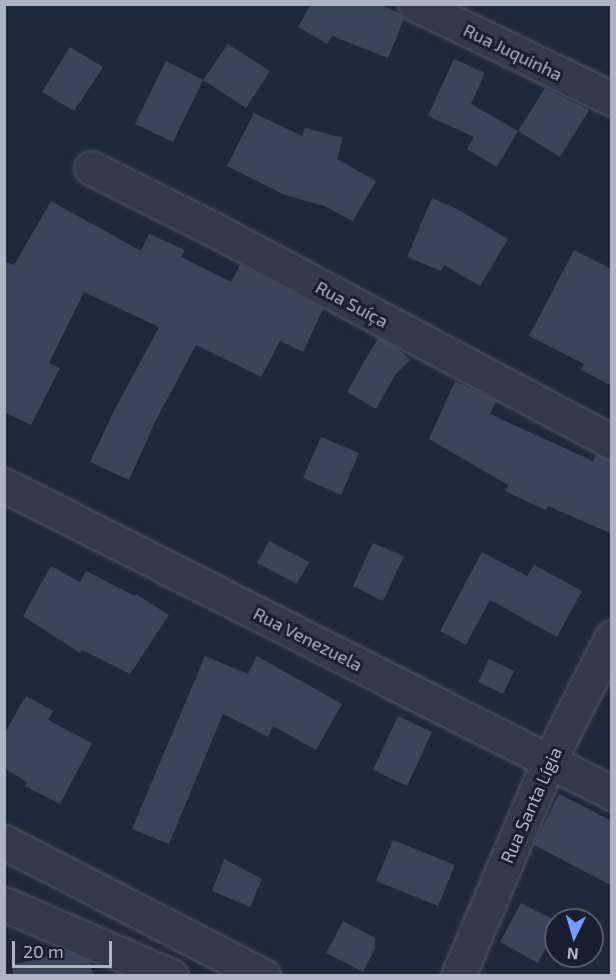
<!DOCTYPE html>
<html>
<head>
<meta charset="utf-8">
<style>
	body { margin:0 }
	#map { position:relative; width:616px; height:980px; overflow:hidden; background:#1f273a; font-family:"Exo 2",sans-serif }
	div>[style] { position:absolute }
	.building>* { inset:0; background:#3b435a }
	.roads { filter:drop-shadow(0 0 2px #515667) drop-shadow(0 0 2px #515667) }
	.minor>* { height:33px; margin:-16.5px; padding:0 16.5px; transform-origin:16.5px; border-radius:16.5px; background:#33394a }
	span { translate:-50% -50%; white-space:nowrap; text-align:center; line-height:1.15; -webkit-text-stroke:6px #191e2e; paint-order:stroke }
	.street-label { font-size:18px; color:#aeb3c6 }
	.frame { position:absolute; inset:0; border:6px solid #aeb3c6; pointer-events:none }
	.north { position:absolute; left:544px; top:908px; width:60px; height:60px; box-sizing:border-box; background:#191e2e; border:2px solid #555a6b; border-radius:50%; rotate:185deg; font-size:16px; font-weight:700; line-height:24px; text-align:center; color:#aeb3c6 }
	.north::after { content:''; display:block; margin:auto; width:21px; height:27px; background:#7b9afe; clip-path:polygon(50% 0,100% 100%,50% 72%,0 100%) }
	.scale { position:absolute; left:12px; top:941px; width:100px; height:27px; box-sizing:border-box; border:3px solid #aeb3c6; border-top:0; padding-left:8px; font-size:18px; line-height:21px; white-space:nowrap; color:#aeb3c6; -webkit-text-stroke:4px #191e2e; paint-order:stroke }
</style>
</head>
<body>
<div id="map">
	<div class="building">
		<div style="clip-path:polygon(311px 4px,378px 4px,399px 13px,404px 19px,388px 58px,332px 36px,327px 44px,298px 27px)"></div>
		<div style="clip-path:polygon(228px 44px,270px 71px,246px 108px,203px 80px)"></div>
		<div style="clip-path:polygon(70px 47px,103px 67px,74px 111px,42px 92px)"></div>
		<div style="clip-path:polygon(454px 59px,485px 73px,471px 104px,518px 131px,497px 167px,467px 149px,474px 137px,428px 116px)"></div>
		<div style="clip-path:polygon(166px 61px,203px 80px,173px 142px,135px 124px)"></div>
		<div style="clip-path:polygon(545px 88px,589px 110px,560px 157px,518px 131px)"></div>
		<div style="clip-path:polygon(254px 113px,302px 136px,305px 128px,343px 138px,337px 159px,376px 181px,353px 221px,324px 206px,285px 195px,227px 166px)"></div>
		<div style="clip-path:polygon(432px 198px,455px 208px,508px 239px,480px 286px,444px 265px,441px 271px,407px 257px)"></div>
		<div style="clip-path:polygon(51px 201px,141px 251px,149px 234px,185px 250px,181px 257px,231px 282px,240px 265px,323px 309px,303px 352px,280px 341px,261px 377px,196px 345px,156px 420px,129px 480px,90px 462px,114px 411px,159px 327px,84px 292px,49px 363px,60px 368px,31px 425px,4px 412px,4px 261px,14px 265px)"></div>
		<div style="clip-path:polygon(574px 250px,612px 269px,612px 386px,581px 370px,584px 364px,529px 336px)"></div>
		<div style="clip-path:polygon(378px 338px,398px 349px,410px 360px,395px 375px,376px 409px,347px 392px)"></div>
		<div style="clip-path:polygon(455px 381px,496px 401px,490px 414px,593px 461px,596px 454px,612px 461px,612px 534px,548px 506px,546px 510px,505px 491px,508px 485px,429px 439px)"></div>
		<div style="clip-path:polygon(321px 437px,359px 453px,341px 495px,303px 478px)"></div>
		<div style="clip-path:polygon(269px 541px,309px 562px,297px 584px,257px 563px)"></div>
		<div style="clip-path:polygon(373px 543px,404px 556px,383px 601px,353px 586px)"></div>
		<div style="clip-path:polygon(482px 552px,527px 576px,534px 565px,582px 591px,557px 637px,490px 600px,466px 645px,440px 631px)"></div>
		<div style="clip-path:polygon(51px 566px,80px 582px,86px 571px,135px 596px,136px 594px,169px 615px,130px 674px,82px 650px,80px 653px,23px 616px)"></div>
		<div style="clip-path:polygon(205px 656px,248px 674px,257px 656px,342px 704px,316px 750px,273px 726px,268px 737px,223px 714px,169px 844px,132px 829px)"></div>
		<div style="clip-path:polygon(489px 659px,514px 671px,503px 694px,478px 682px)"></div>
		<div style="clip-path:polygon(26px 696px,53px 711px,48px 720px,92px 743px,60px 804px,25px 786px,27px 782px,4px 768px,4px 734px)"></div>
		<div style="clip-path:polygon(398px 716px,432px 732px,407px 786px,373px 770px)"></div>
		<div style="clip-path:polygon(559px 794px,612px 821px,612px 886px,534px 845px)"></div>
		<div style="clip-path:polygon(393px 840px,455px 865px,438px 906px,376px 881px)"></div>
		<div style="clip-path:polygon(224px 859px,262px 879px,250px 907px,212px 891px)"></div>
		<div style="clip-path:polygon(521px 903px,556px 921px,556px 929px,538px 963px,500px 942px)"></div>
		<div style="clip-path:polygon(343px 921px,375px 938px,375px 949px,363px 972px,326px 953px)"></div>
		<div style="clip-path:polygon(68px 952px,90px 961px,93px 975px,13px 975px,12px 965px)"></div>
	</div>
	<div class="roads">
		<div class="minor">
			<div style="left:415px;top:4px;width:219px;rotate:25.7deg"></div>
			<div style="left:91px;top:168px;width:136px;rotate:26.6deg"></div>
			<div style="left:213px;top:229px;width:452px;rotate:28.1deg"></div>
			<div style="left:4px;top:485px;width:682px;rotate:26.87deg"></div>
			<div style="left:4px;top:842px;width:292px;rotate:27.3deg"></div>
			<div style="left:4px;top:904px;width:182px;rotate:23.3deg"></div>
			<div style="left:458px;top:976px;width:233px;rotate:-67.1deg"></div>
			<div style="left:549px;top:761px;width:139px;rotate:-63.1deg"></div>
		</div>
	</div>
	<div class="street-label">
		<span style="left:513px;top:52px;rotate:26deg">Rua Juquinha</span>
		<span style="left:352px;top:304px;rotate:28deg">Rua Suíça</span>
		<span style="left:308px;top:639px;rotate:27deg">Rua Venezuela</span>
		<span style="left:531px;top:805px;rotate:-66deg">Rua Santa Lígia</span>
	</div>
	<div class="frame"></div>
	<div class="north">N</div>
	<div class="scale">20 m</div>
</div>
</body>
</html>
